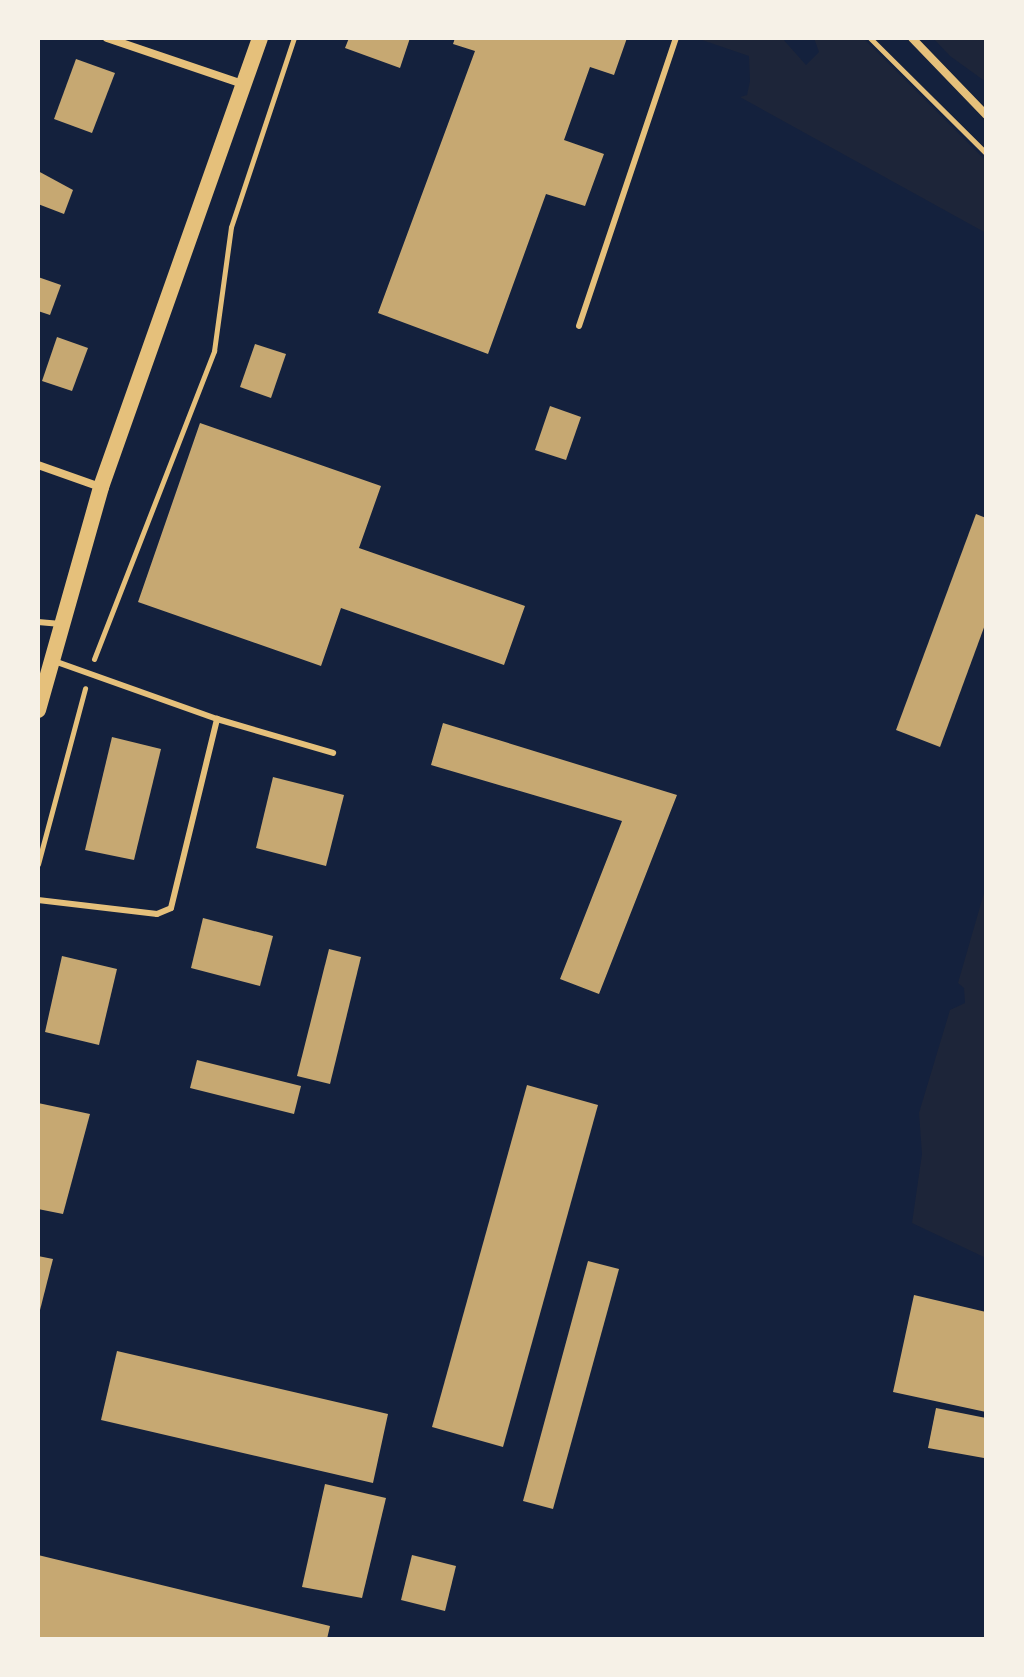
<!DOCTYPE html>
<html>
<head>
<meta charset="utf-8">
<style>
	body { margin:0 }
	#map { position:relative; width:1024px; height:1677px; overflow:hidden; background:#14213d; font-family:"DM Sans",sans-serif }
	div>[style] { position:absolute }
	.green>* { inset:0; background:#1d2539 }
	.building>* { inset:0; background:#c6a872 }
	.path>* { height:5px; margin:-2.5px; padding:0 2.5px; transform-origin:2.5px; border-radius:2.5px; background:#e5c07b }
	.service>* { height:6px; margin:-3px; padding:0 3px; transform-origin:3px; border-radius:3px; background:#e5c07b }
	.minor>* { height:8px; margin:-4px; padding:0 4px; transform-origin:4px; border-radius:4px; background:#e5c07b }
	.secondary>* { height:16px; margin:-8px; padding:0 8px; transform-origin:8px; border-radius:8px; background:#e5c07b }
	span { translate:-50% -50%; white-space:nowrap; text-align:center; line-height:1.15; -webkit-text-stroke:6px #f6f1e7; paint-order:stroke }
	.frame { position:absolute; inset:0; border:40px solid #f6f1e7; pointer-events:none }
</style>
</head>
<body>
<div id="map">
	<div class="green">
		<div style="clip-path:polygon(696px 38px,782px 38px,806px 65px,819px 52px,814px 38px,863px 38px,986px 161px,986px 233px,740px 97px,747px 95px,750px 81px,749px 56px)"></div>
		<div style="clip-path:polygon(933px 38px,986px 38px,986px 82px,950px 56px)"></div>
		<div style="clip-path:polygon(986px 886px,986px 1258px,912px 1223px,922px 1154px,919px 1113px,950px 1010px,965px 1003px,964px 988px,958px 983px)"></div>
	</div>
	<div class="building">
		<div style="clip-path:polygon(349px 38px,410px 38px,400px 68px,345px 48px)"></div>
		<div style="clip-path:polygon(455px 38px,627px 38px,614px 75px,590px 67px,564px 140px,604px 154px,585px 206px,546px 194px,488px 354px,378px 313px,475px 51px,453px 44px)"></div>
		<div style="clip-path:polygon(76px 59px,115px 73px,92px 133px,54px 119px)"></div>
		<div style="clip-path:polygon(38px 171px,73px 190px,64px 214px,38px 204px)"></div>
		<div style="clip-path:polygon(38px 277px,61px 285px,50px 315px,38px 311px)"></div>
		<div style="clip-path:polygon(57px 337px,88px 348px,72px 391px,42px 381px)"></div>
		<div style="clip-path:polygon(255px 344px,286px 354px,271px 398px,240px 387px)"></div>
		<div style="clip-path:polygon(550px 406px,581px 417px,566px 460px,535px 450px)"></div>
		<div style="clip-path:polygon(200px 423px,381px 486px,359px 548px,525px 606px,504px 665px,341px 608px,321px 666px,138px 602px)"></div>
		<div style="clip-path:polygon(976px 514px,986px 518px,986px 622px,940px 747px,896px 730px)"></div>
		<div style="clip-path:polygon(443px 723px,677px 795px,599px 994px,560px 979px,622px 821px,431px 765px)"></div>
		<div style="clip-path:polygon(112px 737px,161px 749px,134px 860px,85px 850px)"></div>
		<div style="clip-path:polygon(273px 777px,344px 795px,326px 866px,256px 848px)"></div>
		<div style="clip-path:polygon(203px 918px,273px 936px,260px 986px,191px 968px)"></div>
		<div style="clip-path:polygon(329px 949px,361px 957px,330px 1084px,297px 1076px)"></div>
		<div style="clip-path:polygon(62px 956px,117px 969px,99px 1045px,45px 1032px)"></div>
		<div style="clip-path:polygon(197px 1060px,301px 1086px,294px 1114px,190px 1088px)"></div>
		<div style="clip-path:polygon(527px 1085px,598px 1105px,503px 1447px,432px 1427px)"></div>
		<div style="clip-path:polygon(38px 1103px,90px 1114px,63px 1214px,38px 1209px)"></div>
		<div style="clip-path:polygon(38px 1256px,53px 1259px,39px 1314px,38px 1314px)"></div>
		<div style="clip-path:polygon(588px 1261px,619px 1269px,553px 1509px,523px 1501px)"></div>
		<div style="clip-path:polygon(914px 1295px,986px 1312px,986px 1412px,893px 1392px)"></div>
		<div style="clip-path:polygon(117px 1351px,388px 1414px,373px 1483px,101px 1420px)"></div>
		<div style="clip-path:polygon(936px 1408px,986px 1418px,984px 1458px,928px 1448px)"></div>
		<div style="clip-path:polygon(325px 1484px,386px 1498px,362px 1598px,302px 1587px)"></div>
		<div style="clip-path:polygon(38px 1555px,330px 1626px,327px 1639px,38px 1639px)"></div>
		<div style="clip-path:polygon(412px 1555px,456px 1566px,445px 1611px,401px 1600px)"></div>
	</div>
	<div class="path">
		<div style="left:870px;top:38px;width:163px;rotate:44.8deg"></div>
		<div style="left:94px;top:659px;width:331px;rotate:-68.7deg"></div>
		<div style="left:214px;top:351px;width:125px;rotate:-82.2deg"></div>
		<div style="left:231px;top:227px;width:199px;rotate:-71.6deg"></div>
		<div style="left:38px;top:864px;width:182px;rotate:-75deg"></div>
	</div>
	<div class="service">
		<div style="left:579px;top:326px;width:304px;rotate:-71.4deg"></div>
		<div style="left:38px;top:622px;width:23px;rotate:5deg"></div>
		<div style="left:54px;top:661px;width:173px;rotate:19.6deg"></div>
		<div style="left:217px;top:719px;width:121px;rotate:16.3deg"></div>
		<div style="left:38px;top:900px;width:120px;rotate:6.7deg"></div>
		<div style="left:157px;top:914px;width:15px;rotate:-23deg"></div>
		<div style="left:171px;top:908px;width:195px;rotate:-76.3deg"></div>
	</div>
	<div class="minor">
		<div style="left:107px;top:38px;width:144px;rotate:18.7deg"></div>
		<div style="left:912px;top:38px;width:107px;rotate:46.1deg"></div>
		<div style="left:38px;top:465px;width:66px;rotate:19.5deg"></div>
	</div>
	<div class="secondary">
		<div style="left:38px;top:710px;width:232px;rotate:-74.2deg"></div>
		<div style="left:101px;top:487px;width:476px;rotate:-70.5deg"></div>
	</div>
	<div class="frame"></div>
</div>
</body>
</html>
